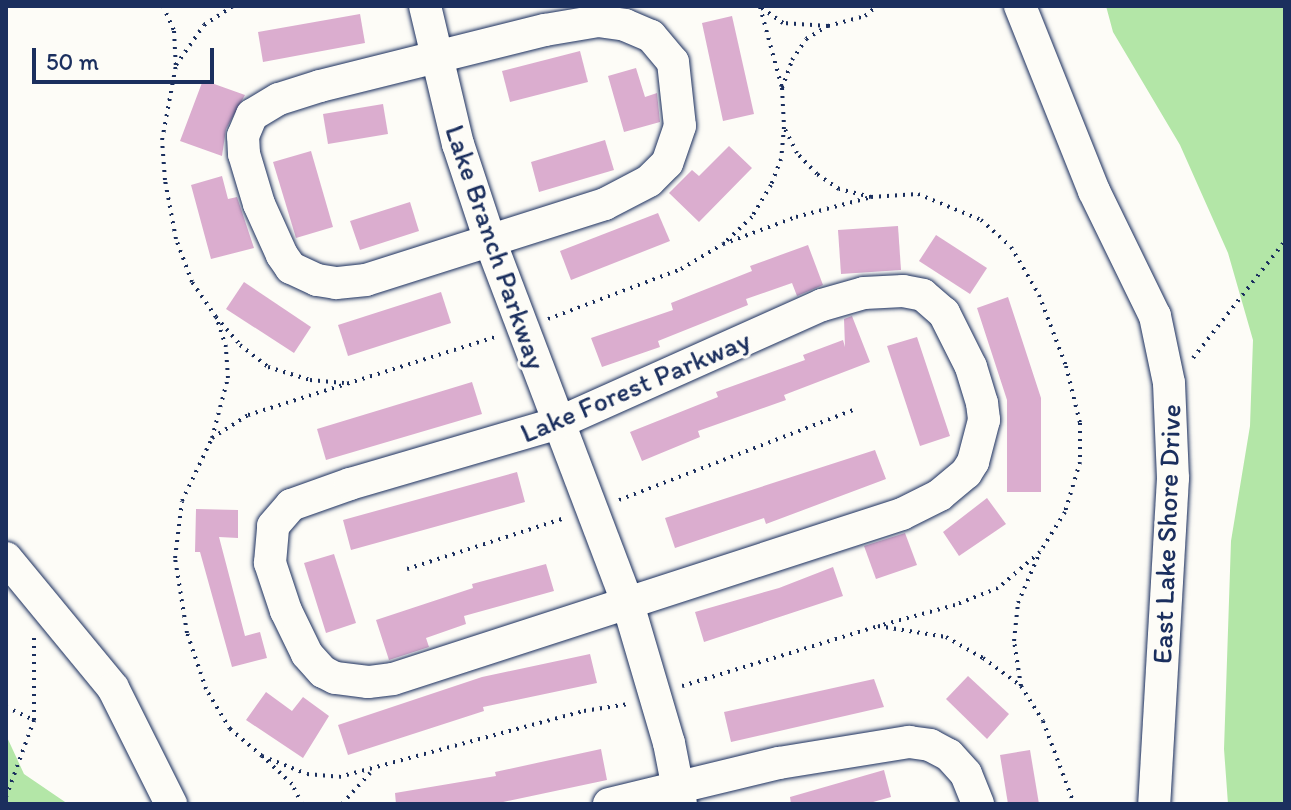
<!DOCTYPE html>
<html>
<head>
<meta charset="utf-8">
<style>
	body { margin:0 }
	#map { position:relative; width:1291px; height:810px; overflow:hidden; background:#fdfcf7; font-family:Itim,sans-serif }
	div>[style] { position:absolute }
	.green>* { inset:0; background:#b3e6a7 }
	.building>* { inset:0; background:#dbadcf }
	.path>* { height:4px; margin-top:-2px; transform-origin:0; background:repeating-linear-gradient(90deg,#1b2f5e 0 2px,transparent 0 8px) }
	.roads { filter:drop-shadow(0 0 2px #1b2f5e) drop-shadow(0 0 2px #1b2f5e) }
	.minor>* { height:32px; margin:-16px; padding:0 16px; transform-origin:16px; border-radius:16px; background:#fdfcf7 }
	span { translate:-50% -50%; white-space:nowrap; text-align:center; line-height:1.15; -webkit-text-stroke:6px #fdfcf7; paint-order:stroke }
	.street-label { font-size:28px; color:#1b2f5e }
	.frame { position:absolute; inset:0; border:8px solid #1b2f5e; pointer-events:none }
	.scale { position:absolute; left:32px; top:48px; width:182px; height:36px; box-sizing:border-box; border:4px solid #1b2f5e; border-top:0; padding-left:10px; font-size:24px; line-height:28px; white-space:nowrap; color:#1b2f5e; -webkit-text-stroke:6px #fdfcf7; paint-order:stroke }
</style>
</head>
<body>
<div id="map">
	<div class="green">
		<div style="clip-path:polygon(1106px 6px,1285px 6px,1285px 804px,1228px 804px,1224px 749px,1231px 541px,1250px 426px,1253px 340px,1228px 253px,1180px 145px,1113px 32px)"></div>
		<div style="clip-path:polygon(6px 735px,24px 774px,68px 804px,6px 804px)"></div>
	</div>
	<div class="building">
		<div style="clip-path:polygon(360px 14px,365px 43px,263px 62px,258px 32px)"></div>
		<div style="clip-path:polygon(732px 16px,754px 114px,723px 121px,702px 23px)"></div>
		<div style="clip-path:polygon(580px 51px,588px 82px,510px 102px,502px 71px)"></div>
		<div style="clip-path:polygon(636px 68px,645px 97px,657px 93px,660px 122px,624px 132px,608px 76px)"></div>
		<div style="clip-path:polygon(203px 80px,245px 95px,226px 129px,222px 156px,180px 141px)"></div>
		<div style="clip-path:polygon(383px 104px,388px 134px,328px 144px,323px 114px)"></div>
		<div style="clip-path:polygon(605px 140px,614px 170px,539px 192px,531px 162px)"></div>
		<div style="clip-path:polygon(729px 146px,752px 168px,699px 222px,669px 193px,692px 170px,699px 176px)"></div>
		<div style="clip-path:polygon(311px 151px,333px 227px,296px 238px,273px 162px)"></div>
		<div style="clip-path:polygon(222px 176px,228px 199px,237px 197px,254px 248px,211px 259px,191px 185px)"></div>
		<div style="clip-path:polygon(410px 202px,419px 231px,360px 250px,350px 221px)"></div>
		<div style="clip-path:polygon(658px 213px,670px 241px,571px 280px,560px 251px)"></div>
		<div style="clip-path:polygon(898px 226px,901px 270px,841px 274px,838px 230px)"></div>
		<div style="clip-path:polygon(936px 235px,987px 268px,970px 294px,919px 261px)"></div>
		<div style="clip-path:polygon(808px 245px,823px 285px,797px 296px,792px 283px,746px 299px,748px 305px,658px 341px,660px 347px,602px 367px,591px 338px,673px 310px,671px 303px,752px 271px,750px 266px)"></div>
		<div style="clip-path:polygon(244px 282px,311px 327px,294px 353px,226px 309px)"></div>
		<div style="clip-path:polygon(441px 292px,451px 323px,348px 356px,338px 325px)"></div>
		<div style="clip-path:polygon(1008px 297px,1041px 398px,1041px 492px,1007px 492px,1007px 400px,977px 308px)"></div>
		<div style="clip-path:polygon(852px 316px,870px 362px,784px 395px,786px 400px,698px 431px,700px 437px,642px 461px,630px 432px,718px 397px,716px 392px,805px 360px,803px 355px,843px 340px,845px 347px,844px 319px)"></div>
		<div style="clip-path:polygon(917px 337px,950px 436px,920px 446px,887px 346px)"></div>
		<div style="clip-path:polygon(472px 382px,482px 414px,326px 460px,317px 429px)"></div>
		<div style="clip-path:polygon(875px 450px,886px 479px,766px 524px,764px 518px,675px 548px,665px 518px)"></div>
		<div style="clip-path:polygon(517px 472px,525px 502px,351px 550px,343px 520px)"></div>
		<div style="clip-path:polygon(987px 498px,1006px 524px,959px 556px,943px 532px)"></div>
		<div style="clip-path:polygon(196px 509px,238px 510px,238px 538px,219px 537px,245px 636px,260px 632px,267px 658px,232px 667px,200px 552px,195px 552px)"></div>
		<div style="clip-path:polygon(905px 533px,917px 565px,876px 579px,864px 546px)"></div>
		<div style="clip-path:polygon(334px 554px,356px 623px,326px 633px,304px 563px)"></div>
		<div style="clip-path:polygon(546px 564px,554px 591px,464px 616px,466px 624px,426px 638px,429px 647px,389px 660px,376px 620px,473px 588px,472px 584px)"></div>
		<div style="clip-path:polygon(833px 567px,843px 596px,704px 642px,695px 612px,779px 588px)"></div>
		<div style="clip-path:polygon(590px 654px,597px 683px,483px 707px,484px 711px,348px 755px,338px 725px,482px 677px)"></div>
		<div style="clip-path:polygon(968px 676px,1009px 714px,987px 739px,946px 699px)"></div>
		<div style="clip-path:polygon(874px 679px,884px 707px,731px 742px,724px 712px)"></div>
		<div style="clip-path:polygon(266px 692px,292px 711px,303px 697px,329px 716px,303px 758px,246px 720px)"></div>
		<div style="clip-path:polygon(601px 749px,607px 780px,494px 804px,396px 804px,395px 793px,496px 776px,495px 772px)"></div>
		<div style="clip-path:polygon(1030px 750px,1039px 804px,1008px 804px,1000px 755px)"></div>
		<div style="clip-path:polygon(884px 770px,891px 797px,866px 804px,791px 804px,790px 797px)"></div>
	</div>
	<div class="path">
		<div style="left:163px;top:6px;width:27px;rotate:66deg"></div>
		<div style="left:174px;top:31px;width:34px;rotate:87deg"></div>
		<div style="left:828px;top:26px;width:38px;rotate:-15deg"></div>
		<div style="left:865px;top:16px;width:16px;rotate:-40deg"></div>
		<div style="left:782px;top:88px;width:30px;rotate:-70deg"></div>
		<div style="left:792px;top:60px;width:25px;rotate:-56deg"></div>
		<div style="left:806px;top:39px;width:26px;rotate:-31deg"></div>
		<div style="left:828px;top:26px;width:45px;rotate:-176.2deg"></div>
		<div style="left:783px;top:23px;width:28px;rotate:-145deg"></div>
		<div style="left:760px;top:7px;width:84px;rotate:74.8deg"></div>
		<div style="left:782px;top:88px;width:39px;rotate:87deg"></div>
		<div style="left:871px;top:197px;width:47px;rotate:-3.7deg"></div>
		<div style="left:918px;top:194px;width:68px;rotate:22.4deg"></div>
		<div style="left:981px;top:220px;width:40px;rotate:42deg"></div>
		<div style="left:1011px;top:247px;width:56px;rotate:59.7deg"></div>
		<div style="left:1039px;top:295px;width:76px;rotate:69.2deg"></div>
		<div style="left:1066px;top:366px;width:59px;rotate:76.2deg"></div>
		<div style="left:1080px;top:423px;width:39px;rotate:90deg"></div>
		<div style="left:1080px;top:462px;width:52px;rotate:106.7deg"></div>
		<div style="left:1065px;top:512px;width:47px;rotate:122deg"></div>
		<div style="left:216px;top:317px;width:42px;rotate:-124.4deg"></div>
		<div style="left:192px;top:282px;width:46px;rotate:-110.4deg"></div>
		<div style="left:176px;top:239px;width:60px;rotate:-100.6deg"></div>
		<div style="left:165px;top:180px;width:40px;rotate:-94.3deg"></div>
		<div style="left:162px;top:140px;width:76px;rotate:-79.4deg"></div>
		<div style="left:176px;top:65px;width:49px;rotate:-55deg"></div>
		<div style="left:204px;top:25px;width:35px;rotate:-33deg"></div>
		<div style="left:548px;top:319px;width:142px;rotate:-20.6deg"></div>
		<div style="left:681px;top:269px;width:49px;rotate:-30.8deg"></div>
		<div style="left:723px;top:244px;width:78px;rotate:-20.3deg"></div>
		<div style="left:796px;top:217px;width:78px;rotate:-14.9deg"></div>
		<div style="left:871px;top:197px;width:33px;rotate:-166deg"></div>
		<div style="left:839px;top:189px;width:27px;rotate:-146deg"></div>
		<div style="left:817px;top:174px;width:29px;rotate:-134deg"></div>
		<div style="left:797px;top:153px;width:29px;rotate:-117deg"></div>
		<div style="left:784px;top:127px;width:32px;rotate:95deg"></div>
		<div style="left:781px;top:159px;width:28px;rotate:111deg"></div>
		<div style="left:771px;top:185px;width:37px;rotate:121deg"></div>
		<div style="left:752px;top:217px;width:40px;rotate:137deg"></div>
		<div style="left:1193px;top:358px;width:149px;rotate:-51.8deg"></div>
		<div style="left:212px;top:438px;width:62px;rotate:-75.1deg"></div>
		<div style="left:228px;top:378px;width:31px;rotate:-94deg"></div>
		<div style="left:226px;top:347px;width:32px;rotate:-108deg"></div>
		<div style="left:216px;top:317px;width:37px;rotate:49deg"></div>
		<div style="left:240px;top:345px;width:36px;rotate:38deg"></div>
		<div style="left:268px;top:367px;width:44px;rotate:17.2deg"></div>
		<div style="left:310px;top:380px;width:34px;rotate:5deg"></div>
		<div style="left:619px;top:500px;width:254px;rotate:-21deg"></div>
		<div style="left:407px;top:569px;width:166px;rotate:-17.9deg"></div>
		<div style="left:682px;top:686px;width:205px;rotate:-17deg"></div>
		<div style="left:1021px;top:686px;width:46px;rotate:-98.8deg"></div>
		<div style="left:1014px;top:641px;width:38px;rotate:-84deg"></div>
		<div style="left:1018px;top:603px;width:56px;rotate:-66.7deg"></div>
		<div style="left:1040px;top:552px;width:55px;rotate:139.4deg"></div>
		<div style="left:998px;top:588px;width:46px;rotate:158.4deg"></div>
		<div style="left:955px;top:605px;width:80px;rotate:164.7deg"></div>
		<div style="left:878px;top:626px;width:69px;rotate:9.2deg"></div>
		<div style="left:946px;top:637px;width:43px;rotate:29.6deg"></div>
		<div style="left:983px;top:658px;width:47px;rotate:36.4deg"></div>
		<div style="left:1021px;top:686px;width:41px;rotate:57.8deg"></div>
		<div style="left:1043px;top:721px;width:89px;rotate:69.5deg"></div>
		<div style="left:6px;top:707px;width:31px;rotate:25deg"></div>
		<div style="left:262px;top:756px;width:42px;rotate:-139.8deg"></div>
		<div style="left:230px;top:729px;width:47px;rotate:-121deg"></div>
		<div style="left:206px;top:689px;width:59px;rotate:-108.7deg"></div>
		<div style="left:187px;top:633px;width:76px;rotate:-99.1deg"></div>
		<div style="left:175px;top:558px;width:57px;rotate:-83deg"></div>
		<div style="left:182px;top:501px;width:70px;rotate:-64.5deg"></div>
		<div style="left:212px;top:438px;width:43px;rotate:-32.6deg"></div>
		<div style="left:248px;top:415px;width:262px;rotate:-17.5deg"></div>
		<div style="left:6px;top:797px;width:82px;rotate:-70deg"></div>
		<div style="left:34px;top:720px;width:85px;rotate:-90deg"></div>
		<div style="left:302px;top:804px;width:22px;rotate:-117deg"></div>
		<div style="left:292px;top:784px;width:41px;rotate:-137deg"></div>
		<div style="left:262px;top:756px;width:48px;rotate:21.8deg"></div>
		<div style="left:307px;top:774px;width:32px;rotate:5deg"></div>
		<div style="left:339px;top:777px;width:254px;rotate:-15.1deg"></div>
		<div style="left:584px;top:711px;width:45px;rotate:-9deg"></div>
		<div style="left:342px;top:804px;width:42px;rotate:-47.9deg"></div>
	</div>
	<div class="roads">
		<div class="minor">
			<div style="left:425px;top:6px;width:142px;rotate:76.6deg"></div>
			<div style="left:458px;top:144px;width:102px;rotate:71.7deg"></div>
			<div style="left:490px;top:241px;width:388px;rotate:69.2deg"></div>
			<div style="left:628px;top:604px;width:145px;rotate:73.6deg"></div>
			<div style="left:669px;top:743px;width:62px;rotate:78.9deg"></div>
			<div style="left:1020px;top:6px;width:199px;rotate:68.2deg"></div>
			<div style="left:1094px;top:191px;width:139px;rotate:64deg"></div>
			<div style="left:1155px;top:316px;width:68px;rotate:78.2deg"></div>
			<div style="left:1169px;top:383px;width:95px;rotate:87.6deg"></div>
			<div style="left:1173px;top:478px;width:327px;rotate:93.3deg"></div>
			<div style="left:598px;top:21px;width:27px;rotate:8deg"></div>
			<div style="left:625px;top:25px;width:28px;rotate:23deg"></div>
			<div style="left:651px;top:36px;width:34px;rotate:50deg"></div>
			<div style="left:673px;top:62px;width:64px;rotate:83.8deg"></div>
			<div style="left:680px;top:126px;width:39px;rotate:109deg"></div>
			<div style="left:667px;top:163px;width:25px;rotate:135deg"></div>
			<div style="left:649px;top:181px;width:50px;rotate:152.4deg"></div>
			<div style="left:605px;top:204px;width:251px;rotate:162.4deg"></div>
			<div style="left:366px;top:280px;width:30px;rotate:174deg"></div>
			<div style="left:336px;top:283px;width:19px;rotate:-171deg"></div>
			<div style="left:317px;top:280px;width:29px;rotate:-155deg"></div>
			<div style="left:291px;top:268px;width:16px;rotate:-125deg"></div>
			<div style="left:282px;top:255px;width:56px;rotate:-114.3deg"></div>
			<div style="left:259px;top:204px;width:52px;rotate:-106.7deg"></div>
			<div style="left:244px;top:154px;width:18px;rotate:-93deg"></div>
			<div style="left:243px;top:136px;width:23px;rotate:-67deg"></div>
			<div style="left:252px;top:115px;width:31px;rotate:-31deg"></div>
			<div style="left:279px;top:99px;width:43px;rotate:-17.6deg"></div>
			<div style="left:320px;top:86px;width:232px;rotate:-14deg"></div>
			<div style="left:545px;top:30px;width:54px;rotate:-9.6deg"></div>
			<div style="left:903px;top:291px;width:20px;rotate:11deg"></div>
			<div style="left:923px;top:295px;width:28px;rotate:41deg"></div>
			<div style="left:944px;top:313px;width:60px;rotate:63.4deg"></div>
			<div style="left:971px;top:367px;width:38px;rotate:73deg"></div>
			<div style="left:982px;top:403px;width:17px;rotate:83deg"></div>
			<div style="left:984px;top:420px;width:43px;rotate:104.7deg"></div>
			<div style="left:973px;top:462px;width:13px;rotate:122deg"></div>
			<div style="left:966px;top:473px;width:34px;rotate:140deg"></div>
			<div style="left:940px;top:495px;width:42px;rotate:153.4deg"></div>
			<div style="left:902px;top:514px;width:535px;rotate:162.04deg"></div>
			<div style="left:393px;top:679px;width:25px;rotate:173deg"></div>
			<div style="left:368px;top:682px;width:33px;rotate:-173deg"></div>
			<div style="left:335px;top:678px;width:13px;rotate:-153deg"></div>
			<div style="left:323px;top:672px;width:24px;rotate:-132deg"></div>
			<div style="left:307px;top:654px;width:48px;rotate:-116deg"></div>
			<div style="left:286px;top:611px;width:51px;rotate:-108.4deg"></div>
			<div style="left:270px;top:563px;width:37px;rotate:-85deg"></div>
			<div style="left:273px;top:526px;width:28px;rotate:-49deg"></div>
			<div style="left:291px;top:505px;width:63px;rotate:-19.6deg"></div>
			<div style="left:350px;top:484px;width:217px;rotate:-16.3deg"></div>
			<div style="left:558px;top:423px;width:289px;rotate:-24.1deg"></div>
			<div style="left:822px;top:305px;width:44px;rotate:-15.9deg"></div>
			<div style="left:864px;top:293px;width:39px;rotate:-3deg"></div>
			<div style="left:6px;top:558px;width:168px;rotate:50.5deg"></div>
			<div style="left:113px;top:688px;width:130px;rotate:63.4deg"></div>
			<div style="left:609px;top:804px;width:175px;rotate:-13.6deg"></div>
			<div style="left:779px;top:763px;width:132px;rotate:-9.2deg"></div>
			<div style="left:909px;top:742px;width:21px;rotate:8deg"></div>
			<div style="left:930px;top:745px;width:21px;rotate:28deg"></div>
			<div style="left:949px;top:755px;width:25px;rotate:48deg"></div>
			<div style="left:966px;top:774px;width:32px;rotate:68deg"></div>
		</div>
	</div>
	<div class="street-label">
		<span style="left:496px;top:247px;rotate:71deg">Lake Branch Parkway</span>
		<span style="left:635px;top:386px;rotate:-23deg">Lake Forest Parkway</span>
		<span style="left:1166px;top:534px;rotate:-88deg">East Lake Shore Drive</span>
	</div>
	<div class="frame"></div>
	<div class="scale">50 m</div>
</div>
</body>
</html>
